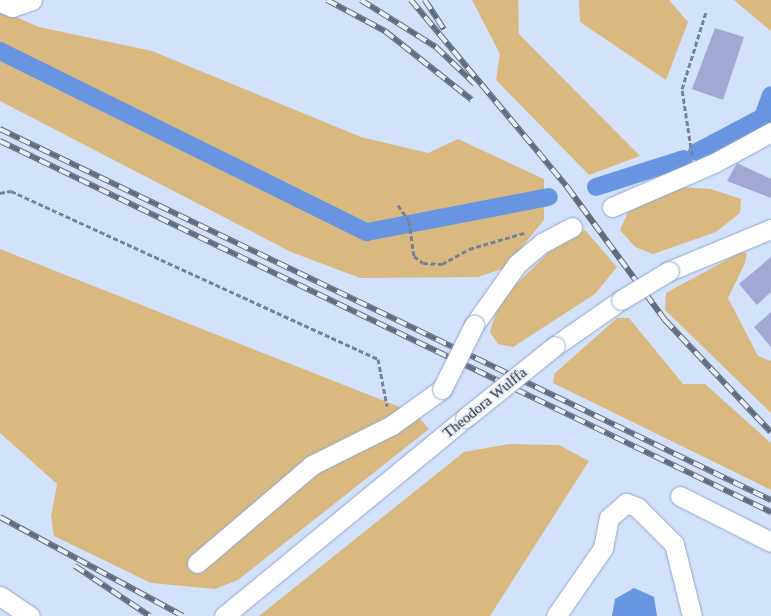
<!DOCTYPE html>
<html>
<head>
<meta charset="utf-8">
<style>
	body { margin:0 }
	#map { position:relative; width:771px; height:616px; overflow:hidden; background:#d2e2fb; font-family:"Times New Roman",serif }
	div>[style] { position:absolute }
	.green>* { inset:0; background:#dab981 }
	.water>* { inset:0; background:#6895e1 }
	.canal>* { height:18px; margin:-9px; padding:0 9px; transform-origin:9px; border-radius:9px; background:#6895e1 }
	.building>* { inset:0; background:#a3a7d3 }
	.path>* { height:3px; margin-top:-1.5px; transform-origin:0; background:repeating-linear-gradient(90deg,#768296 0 5px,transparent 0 7.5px) }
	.roads { filter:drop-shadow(0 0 1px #8ea6cd) drop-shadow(0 0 1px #8ea6cd) }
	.minor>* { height:19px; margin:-9.5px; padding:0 9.5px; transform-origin:9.5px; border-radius:9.5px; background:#fff }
	.rail>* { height:5.5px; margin-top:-2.75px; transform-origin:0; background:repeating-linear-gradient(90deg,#e9eef7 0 11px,#616c7f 0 22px); box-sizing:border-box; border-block:1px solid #616c7f }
	.bridges { filter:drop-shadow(0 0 1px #8ea6cd) drop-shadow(0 0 1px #8ea6cd) }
	.minor-bridge>* { height:19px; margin:-9.5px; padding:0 9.5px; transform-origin:9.5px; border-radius:9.5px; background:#fff }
	span { translate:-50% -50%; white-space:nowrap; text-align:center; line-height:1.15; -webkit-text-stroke:4px #e9eef7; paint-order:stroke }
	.street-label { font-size:15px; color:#1a2332 }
</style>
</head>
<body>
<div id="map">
	<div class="green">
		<div style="clip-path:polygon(472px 0,518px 0,519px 34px,640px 156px,589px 175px,496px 80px,500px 54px)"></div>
		<div style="clip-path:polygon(579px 0,669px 0,688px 22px,666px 80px,580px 22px)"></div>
		<div style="clip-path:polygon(734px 0,771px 0,771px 31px)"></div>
		<div style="clip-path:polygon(0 10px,39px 27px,152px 51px,361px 137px,428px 153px,458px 139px,544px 179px,544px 220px,505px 268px,478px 277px,360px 278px,291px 252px,0 101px)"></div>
		<div style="clip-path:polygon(679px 187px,711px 189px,741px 199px,740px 213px,716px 232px,653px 254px,635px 247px,620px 230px,628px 212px)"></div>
		<div style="clip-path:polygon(585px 230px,617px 267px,595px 294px,513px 347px,498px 344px,490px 332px,499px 301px,548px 253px)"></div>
		<div style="clip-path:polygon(0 249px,415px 413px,429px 429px,238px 580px,215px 589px,151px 583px,54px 536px,51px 516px,57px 484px,0 433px)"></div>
		<div style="clip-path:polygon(741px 252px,747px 253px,745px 263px,728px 298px,758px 356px,771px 361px,771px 413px,665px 310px,666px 293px)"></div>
		<div style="clip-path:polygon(617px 318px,629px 318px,683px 384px,705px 384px,771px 443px,771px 490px,553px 383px,555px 373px)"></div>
		<div style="clip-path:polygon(509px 444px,559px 445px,589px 461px,490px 616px,259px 616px,464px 452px)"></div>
	</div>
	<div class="water">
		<div style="clip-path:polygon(634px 588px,654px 597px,657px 616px,612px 616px,615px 599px)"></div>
	</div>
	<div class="canal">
		<div style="left:0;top:51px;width:409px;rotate:26.3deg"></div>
		<div style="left:367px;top:232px;width:185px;rotate:-10.9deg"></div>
		<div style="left:697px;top:152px;width:75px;rotate:-27.9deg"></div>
		<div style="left:763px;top:117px;width:23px;rotate:-70deg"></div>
		<div style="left:596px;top:187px;width:92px;rotate:-17.7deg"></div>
	</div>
	<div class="building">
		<div style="clip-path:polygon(715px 28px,744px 37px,723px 100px,692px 89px)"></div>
		<div style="clip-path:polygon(737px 163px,771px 179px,771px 198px,727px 181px)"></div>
		<div style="clip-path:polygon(771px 257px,771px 292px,757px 305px,739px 284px)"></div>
		<div style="clip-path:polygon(771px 312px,771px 347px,754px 327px)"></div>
	</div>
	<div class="path">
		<div style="left:692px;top:155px;width:67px;rotate:-98.6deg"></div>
		<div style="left:682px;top:89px;width:81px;rotate:-72.7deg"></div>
		<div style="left:0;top:193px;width:11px;rotate:-10deg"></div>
		<div style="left:11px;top:191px;width:404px;rotate:24.6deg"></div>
		<div style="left:378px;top:359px;width:48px;rotate:79.2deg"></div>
		<div style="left:398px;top:205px;width:19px;rotate:55deg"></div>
		<div style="left:409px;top:221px;width:35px;rotate:82deg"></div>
		<div style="left:414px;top:256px;width:11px;rotate:38deg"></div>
		<div style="left:423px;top:263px;width:19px;rotate:3deg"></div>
		<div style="left:442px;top:264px;width:31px;rotate:-29deg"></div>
		<div style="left:469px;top:249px;width:60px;rotate:-16.3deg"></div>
	</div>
	<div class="roads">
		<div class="minor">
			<div style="left:0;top:2px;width:13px;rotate:23deg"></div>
			<div style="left:12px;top:7px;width:21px;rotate:-19deg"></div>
			<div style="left:612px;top:207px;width:111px;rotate:-23.3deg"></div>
			<div style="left:714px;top:163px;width:65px;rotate:-28.5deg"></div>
			<div style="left:669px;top:271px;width:110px;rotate:-22.4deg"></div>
			<div style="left:474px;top:325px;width:75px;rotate:-54.8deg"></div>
			<div style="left:517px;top:264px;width:33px;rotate:-40deg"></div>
			<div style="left:542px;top:243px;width:34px;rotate:-28deg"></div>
			<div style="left:555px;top:346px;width:80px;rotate:-34.9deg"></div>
			<div style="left:680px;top:496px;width:102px;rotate:26.8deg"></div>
			<div style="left:197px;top:563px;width:151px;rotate:-40.4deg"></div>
			<div style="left:312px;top:465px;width:89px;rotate:-26.6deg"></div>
			<div style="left:392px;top:425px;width:62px;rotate:-35.8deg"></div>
			<div style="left:0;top:596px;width:36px;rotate:34deg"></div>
			<div style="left:224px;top:616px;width:312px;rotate:-39.4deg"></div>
			<div style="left:556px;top:616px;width:83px;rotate:-55.3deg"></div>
			<div style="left:603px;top:548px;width:31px;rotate:-79deg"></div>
			<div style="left:609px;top:518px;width:23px;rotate:-41deg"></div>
			<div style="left:626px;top:503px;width:12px;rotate:20deg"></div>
			<div style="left:637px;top:507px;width:52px;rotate:45deg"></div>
			<div style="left:674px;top:544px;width:74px;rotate:76deg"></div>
		</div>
	</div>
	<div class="rail">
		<div style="left:327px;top:0;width:66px;rotate:28.1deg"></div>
		<div style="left:385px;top:31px;width:111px;rotate:38.4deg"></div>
		<div style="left:361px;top:0;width:89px;rotate:32.1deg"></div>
		<div style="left:436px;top:47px;width:54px;rotate:43.5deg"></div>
		<div style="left:411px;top:0;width:245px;rotate:50.1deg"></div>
		<div style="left:568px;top:188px;width:164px;rotate:53.7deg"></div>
		<div style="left:665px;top:320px;width:154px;rotate:46.6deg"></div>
		<div style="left:425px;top:0;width:35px;rotate:57deg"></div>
		<div style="left:0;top:129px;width:856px;rotate:25.7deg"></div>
		<div style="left:0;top:141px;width:856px;rotate:25.7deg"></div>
		<div style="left:0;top:517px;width:208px;rotate:28.4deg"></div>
		<div style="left:75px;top:566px;width:90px;rotate:33.7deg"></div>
	</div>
	<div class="bridges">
		<div class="minor-bridge">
			<div style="left:621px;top:300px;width:56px;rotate:-31.1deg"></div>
			<div style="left:442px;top:389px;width:72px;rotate:-63.4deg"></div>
			<div style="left:465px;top:418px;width:115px;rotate:-38.7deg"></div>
		</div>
	</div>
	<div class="street-label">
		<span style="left:485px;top:403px;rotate:-39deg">Theodora Wulffa</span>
	</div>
</div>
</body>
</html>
